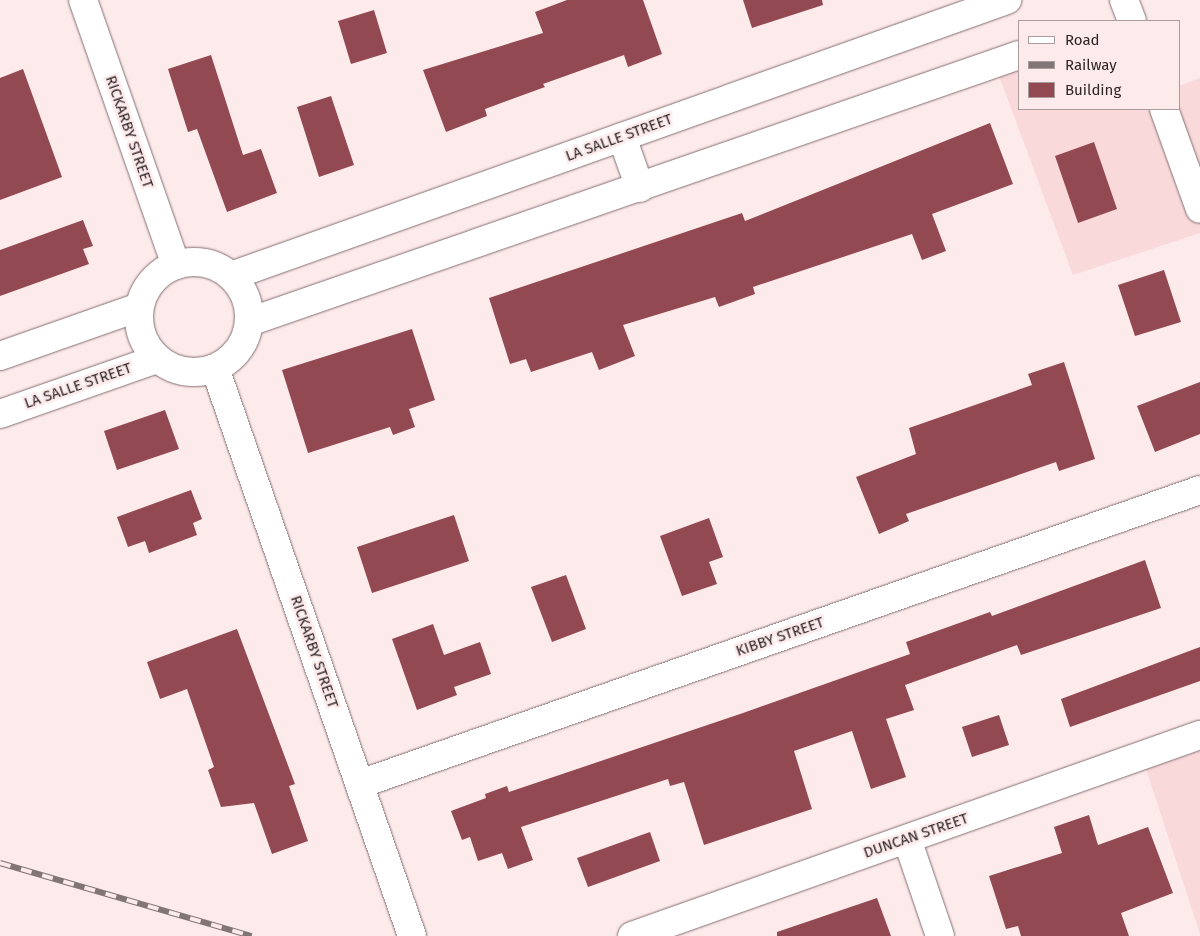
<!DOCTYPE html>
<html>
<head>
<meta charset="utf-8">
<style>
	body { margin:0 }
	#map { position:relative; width:1200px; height:936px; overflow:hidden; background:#fdeaeb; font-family:"Fira Sans",sans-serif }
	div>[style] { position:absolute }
	.built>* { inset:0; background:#fad9db }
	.building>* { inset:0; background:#924952 }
	.roads { filter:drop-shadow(0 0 1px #847071) drop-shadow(0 0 1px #847071) }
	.street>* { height:28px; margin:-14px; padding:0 14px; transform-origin:14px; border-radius:14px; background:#fff }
	.street>.ring { margin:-14px; padding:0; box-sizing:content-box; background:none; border:28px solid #fff; border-radius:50% }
	.secondary>* { height:28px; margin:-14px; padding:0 14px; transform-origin:14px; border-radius:14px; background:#fff }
	.rail>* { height:5.5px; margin-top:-2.75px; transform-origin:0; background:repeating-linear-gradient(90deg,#fdeaeb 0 11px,#817575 0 22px); box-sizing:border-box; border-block:1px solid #817575 }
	span { translate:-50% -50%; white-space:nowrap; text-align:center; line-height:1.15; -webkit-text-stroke:5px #fdeaeb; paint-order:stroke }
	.street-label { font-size:15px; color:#2d2525 }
	.legend { position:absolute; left:1018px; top:20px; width:162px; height:90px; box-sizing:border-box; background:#fdeaeb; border:1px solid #aa9b9c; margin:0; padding:6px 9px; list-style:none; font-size:15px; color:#2d2525 }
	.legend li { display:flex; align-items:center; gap:10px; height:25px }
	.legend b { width:25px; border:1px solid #aa9b9c }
</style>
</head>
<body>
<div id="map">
	<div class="built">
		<div style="clip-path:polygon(1019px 69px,1019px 109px,1179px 109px,1179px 86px,1200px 78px,1200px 233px,1073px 275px,999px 76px)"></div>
		<div style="clip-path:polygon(1200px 751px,1200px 934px,1146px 769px)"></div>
	</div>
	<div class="building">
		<div style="clip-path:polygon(567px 0,643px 0,662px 54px,628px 67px,624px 55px,543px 84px,545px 87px,485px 109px,487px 116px,446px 132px,423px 70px,543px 33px,535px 12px)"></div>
		<div style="clip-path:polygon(743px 0,822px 0,823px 5px,752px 28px)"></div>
		<div style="clip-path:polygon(374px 10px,387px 53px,351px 64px,338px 21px)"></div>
		<div style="clip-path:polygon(211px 55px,243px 155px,261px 149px,277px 193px,227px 212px,197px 129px,188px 132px,168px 69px)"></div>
		<div style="clip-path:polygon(23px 69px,62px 177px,0 200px,0 78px)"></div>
		<div style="clip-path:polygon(331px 96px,354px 165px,319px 177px,297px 107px)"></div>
		<div style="clip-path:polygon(990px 123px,1013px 184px,932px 214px,946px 251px,922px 260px,912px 234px,753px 287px,755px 294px,719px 307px,715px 297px,623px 325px,635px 356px,599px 370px,592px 352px,531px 372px,526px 359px,510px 364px,489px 298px,742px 213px,745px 221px)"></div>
		<div style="clip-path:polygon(1094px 142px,1117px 209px,1078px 223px,1055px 156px)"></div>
		<div style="clip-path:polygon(83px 220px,93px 246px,83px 249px,89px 264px,0 296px,0 250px)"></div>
		<div style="clip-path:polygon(1164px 270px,1181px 322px,1135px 336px,1118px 285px)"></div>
		<div style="clip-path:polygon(412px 329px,435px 400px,409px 409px,415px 427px,393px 435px,390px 427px,308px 453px,282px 370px)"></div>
		<div style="clip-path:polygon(1064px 362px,1095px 459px,1059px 471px,1056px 462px,906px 514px,909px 521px,879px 534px,856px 477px,916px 454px,909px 428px,1032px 385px,1028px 374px)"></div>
		<div style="clip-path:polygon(1200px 382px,1200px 434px,1155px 452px,1137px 406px)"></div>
		<div style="clip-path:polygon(165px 410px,179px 449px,117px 470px,104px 431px)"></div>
		<div style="clip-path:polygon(191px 490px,202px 519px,193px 523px,197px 535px,149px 553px,145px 541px,128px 547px,117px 517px)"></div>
		<div style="clip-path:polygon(454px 515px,469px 561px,372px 593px,357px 547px)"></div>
		<div style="clip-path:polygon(709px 518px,723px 557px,709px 562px,717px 584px,682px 596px,660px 536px)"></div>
		<div style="clip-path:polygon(1145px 560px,1161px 608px,1021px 655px,1017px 645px,905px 685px,914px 710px,886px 719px,906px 777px,871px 789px,852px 731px,794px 751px,812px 809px,704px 845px,684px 782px,670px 786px,668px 779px,521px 827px,533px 860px,508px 869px,502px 853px,478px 861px,470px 837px,462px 840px,451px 811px,486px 798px,485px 794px,507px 786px,509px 792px,743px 713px,910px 654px,906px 642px,990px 612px,992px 616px)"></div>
		<div style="clip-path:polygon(566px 575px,586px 629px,552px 642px,531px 587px)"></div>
		<div style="clip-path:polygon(433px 624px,444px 655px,480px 642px,491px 674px,454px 687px,457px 695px,417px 710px,392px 639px)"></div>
		<div style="clip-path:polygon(237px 629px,295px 784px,289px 786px,308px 841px,272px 854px,254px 803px,221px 807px,208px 770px,214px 767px,187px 689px,160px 699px,147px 662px)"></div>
		<div style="clip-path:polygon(1200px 647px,1200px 681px,1070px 727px,1061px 699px)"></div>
		<div style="clip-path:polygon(999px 715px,1009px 745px,972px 757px,962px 727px)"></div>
		<div style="clip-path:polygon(1089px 815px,1098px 845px,1148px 827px,1173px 893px,1121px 913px,1129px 936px,1021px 936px,1018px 926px,1006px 929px,989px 876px,1062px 853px,1054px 827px)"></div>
		<div style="clip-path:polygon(650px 832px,660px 861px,588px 887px,577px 858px)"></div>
		<div style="clip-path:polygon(877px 898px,891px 936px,777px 936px,777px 932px)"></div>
	</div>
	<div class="roads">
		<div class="street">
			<div style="left:83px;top:0;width:281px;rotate:70.7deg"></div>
			<div style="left:622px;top:137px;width:54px;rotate:70.6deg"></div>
			<div class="ring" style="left:139px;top:262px;width:82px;height:82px"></div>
			<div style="left:231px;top:276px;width:824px;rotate:-19.58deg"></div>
			<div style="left:249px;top:322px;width:815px;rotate:-19.12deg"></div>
			<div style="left:0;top:356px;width:147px;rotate:-19.4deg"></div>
			<div style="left:215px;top:368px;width:601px;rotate:70.87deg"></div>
			<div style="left:0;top:414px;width:166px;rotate:-19.3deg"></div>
			<div style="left:360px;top:784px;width:890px;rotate:-19.29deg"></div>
			<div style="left:907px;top:839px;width:102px;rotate:71.2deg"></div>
			<div style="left:632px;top:936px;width:603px;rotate:-19.49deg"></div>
		</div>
		<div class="secondary">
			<div style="left:1124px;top:0;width:22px;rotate:69deg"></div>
			<div style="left:1164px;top:109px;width:106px;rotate:70.2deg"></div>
		</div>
	</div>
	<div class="rail">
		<div style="left:0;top:863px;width:262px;rotate:16.2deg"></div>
	</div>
	<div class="street-label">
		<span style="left:129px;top:132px;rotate:71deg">RICKARBY STREET</span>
		<span style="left:619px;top:138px;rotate:-20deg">LA SALLE STREET</span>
		<span style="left:78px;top:386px;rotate:-19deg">LA SALLE STREET</span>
		<span style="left:780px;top:637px;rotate:-19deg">KIBBY STREET</span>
		<span style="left:314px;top:652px;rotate:71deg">RICKARBY STREET</span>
		<span style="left:916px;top:836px;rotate:-19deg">DUNCAN STREET</span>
	</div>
	<ul class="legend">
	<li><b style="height:6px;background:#fff"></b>Road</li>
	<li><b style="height:6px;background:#817575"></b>Railway</li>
	<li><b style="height:14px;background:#924952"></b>Building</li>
	</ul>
</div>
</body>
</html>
